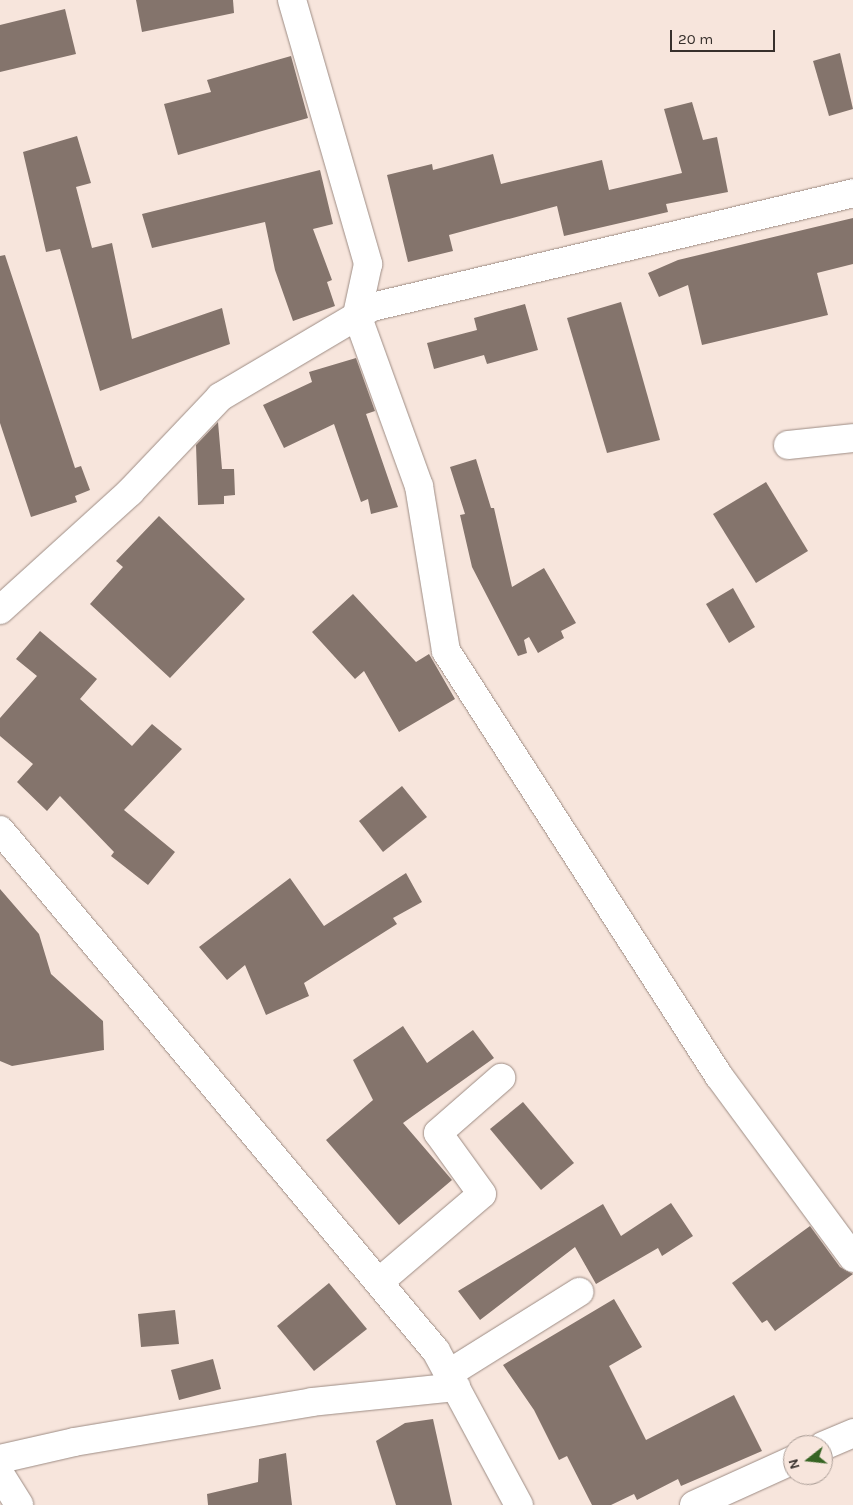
<!DOCTYPE html>
<html>
<head>
<meta charset="utf-8">
<style>
	body { margin:0 }
	#map { position:relative; width:853px; height:1505px; overflow:hidden; background:#f7e5dc; font-family:Karla,sans-serif }
	div>[style] { position:absolute }
	.building>* { inset:0; background:#84746c }
	.roads { filter:drop-shadow(0 0 1px #9d8c84) drop-shadow(0 0 1px #9d8c84) }
	.street>* { height:28px; margin:-14px; padding:0 14px; transform-origin:14px; border-radius:14px; background:#fff }
	.secondary>* { height:28px; margin:-14px; padding:0 14px; transform-origin:14px; border-radius:14px; background:#fff }
	span { translate:-50% -50%; white-space:nowrap; text-align:center; line-height:1.15; -webkit-text-stroke:5px #f7e5dc; paint-order:stroke }
	.north { position:absolute; left:783px; top:1435px; width:50px; height:50px; box-sizing:border-box; background:#f7e5dc; border:1px solid #aa9d96; border-radius:50%; rotate:254deg; font-size:14px; font-weight:700; line-height:20px; text-align:center; color:#37302c }
	.north::after { content:''; display:block; margin:auto; width:18px; height:22px; background:#366423; clip-path:polygon(50% 0,100% 100%,50% 72%,0 100%) }
	.scale { position:absolute; left:670px; top:30px; width:105px; height:22px; box-sizing:border-box; border:2px solid #37302c; border-top:0; padding-left:6px; font-size:15px; line-height:18px; white-space:nowrap; color:#37302c; -webkit-text-stroke:4px #f7e5dc; paint-order:stroke }
</style>
</head>
<body>
<div id="map">
	<div class="building">
		<div style="clip-path:polygon(136px 0,233px 0,234px 13px,142px 32px)"></div>
		<div style="clip-path:polygon(65px 9px,76px 54px,0 72px,0 25px)"></div>
		<div style="clip-path:polygon(840px 53px,853px 109px,829px 116px,813px 61px)"></div>
		<div style="clip-path:polygon(291px 56px,308px 118px,178px 155px,164px 104px,211px 92px,207px 80px)"></div>
		<div style="clip-path:polygon(692px 102px,703px 140px,717px 137px,728px 192px,666px 204px,668px 212px,564px 236px,557px 206px,449px 235px,453px 251px,408px 262px,387px 175px,432px 164px,433px 170px,493px 154px,501px 184px,602px 160px,609px 190px,682px 173px,664px 109px)"></div>
		<div style="clip-path:polygon(77px 136px,91px 183px,76px 187px,92px 248px,112px 243px,132px 339px,222px 308px,230px 344px,100px 391px,60px 249px,46px 252px,23px 152px)"></div>
		<div style="clip-path:polygon(320px 170px,333px 224px,313px 229px,332px 280px,327px 282px,335px 306px,293px 321px,275px 270px,265px 222px,152px 248px,142px 214px)"></div>
		<div style="clip-path:polygon(853px 218px,853px 264px,817px 273px,828px 315px,702px 345px,688px 285px,659px 297px,648px 273px,678px 260px)"></div>
		<div style="clip-path:polygon(5px 255px,75px 468px,81px 466px,90px 490px,75px 496px,77px 502px,31px 517px,0 423px,0 256px)"></div>
		<div style="clip-path:polygon(621px 302px,660px 440px,607px 453px,567px 318px)"></div>
		<div style="clip-path:polygon(525px 304px,538px 350px,487px 364px,484px 355px,434px 369px,427px 343px,477px 330px,474px 318px)"></div>
		<div style="clip-path:polygon(356px 358px,375px 411px,366px 414px,398px 507px,371px 514px,368px 499px,361px 502px,334px 424px,284px 448px,263px 405px,312px 382px,309px 372px)"></div>
		<div style="clip-path:polygon(218px 422px,222px 469px,234px 469px,235px 495px,224px 496px,224px 504px,198px 505px,196px 445px)"></div>
		<div style="clip-path:polygon(476px 459px,491px 508px,494px 508px,512px 587px,544px 568px,576px 623px,561px 631px,564px 638px,538px 653px,529px 637px,524px 640px,527px 653px,518px 656px,472px 567px,460px 515px,465px 514px,450px 467px)"></div>
		<div style="clip-path:polygon(766px 482px,808px 551px,756px 583px,713px 514px)"></div>
		<div style="clip-path:polygon(159px 516px,245px 599px,170px 678px,90px 604px,123px 567px,116px 561px)"></div>
		<div style="clip-path:polygon(733px 588px,755px 627px,729px 643px,706px 604px)"></div>
		<div style="clip-path:polygon(353px 594px,416px 662px,429px 654px,455px 699px,399px 732px,364px 671px,355px 679px,312px 632px)"></div>
		<div style="clip-path:polygon(40px 631px,97px 679px,80px 699px,132px 746px,152px 724px,182px 749px,124px 810px,175px 852px,148px 885px,111px 856px,114px 852px,60px 796px,47px 811px,17px 782px,33px 764px,0 736px,0 718px,37px 676px,16px 659px)"></div>
		<div style="clip-path:polygon(402px 786px,427px 817px,383px 852px,359px 821px)"></div>
		<div style="clip-path:polygon(406px 873px,422px 902px,393px 918px,397px 924px,304px 983px,309px 996px,266px 1015px,245px 965px,227px 980px,199px 947px,290px 878px,324px 926px)"></div>
		<div style="clip-path:polygon(0 889px,39px 934px,51px 974px,103px 1021px,104px 1050px,12px 1066px,0 1061px)"></div>
		<div style="clip-path:polygon(403px 1026px,427px 1063px,473px 1030px,494px 1058px,403px 1123px,452px 1180px,399px 1225px,326px 1140px,373px 1100px,353px 1060px)"></div>
		<div style="clip-path:polygon(523px 1102px,574px 1163px,541px 1190px,490px 1129px)"></div>
		<div style="clip-path:polygon(671px 1203px,693px 1236px,662px 1256px,658px 1248px,596px 1284px,575px 1247px,480px 1320px,458px 1291px,603px 1204px,621px 1236px)"></div>
		<div style="clip-path:polygon(810px 1226px,840px 1267px,853px 1274px,775px 1331px,767px 1320px,762px 1323px,732px 1283px)"></div>
		<div style="clip-path:polygon(329px 1283px,367px 1329px,314px 1371px,277px 1326px)"></div>
		<div style="clip-path:polygon(614px 1299px,642px 1347px,609px 1366px,646px 1440px,734px 1395px,762px 1451px,681px 1486px,678px 1479px,637px 1500px,634px 1494px,611px 1505px,592px 1505px,567px 1456px,559px 1460px,534px 1410px,503px 1365px)"></div>
		<div style="clip-path:polygon(175px 1310px,179px 1344px,141px 1347px,138px 1314px)"></div>
		<div style="clip-path:polygon(213px 1359px,221px 1389px,179px 1400px,171px 1370px)"></div>
		<div style="clip-path:polygon(433px 1419px,452px 1505px,396px 1505px,376px 1441px,405px 1423px)"></div>
		<div style="clip-path:polygon(286px 1453px,292px 1505px,208px 1505px,207px 1494px,258px 1482px,259px 1459px)"></div>
	</div>
	<div class="roads">
		<div class="street">
			<div style="left:292px;top:0;width:275px;rotate:73.9deg"></div>
			<div style="left:368px;top:264px;width:52px;rotate:102.2deg"></div>
			<div style="left:357px;top:315px;width:182px;rotate:70.1deg"></div>
			<div style="left:419px;top:486px;width:167px;rotate:80.7deg"></div>
			<div style="left:446px;top:651px;width:505px;rotate:57.29deg"></div>
			<div style="left:719px;top:1076px;width:226px;rotate:53.6deg"></div>
			<div style="left:788px;top:445px;width:65px;rotate:-6.1deg"></div>
			<div style="left:379px;top:1282px;width:135px;rotate:-40.5deg"></div>
			<div style="left:482px;top:1194px;width:75px;rotate:-125.8deg"></div>
			<div style="left:438px;top:1133px;width:84px;rotate:-41.1deg"></div>
			<div style="left:448px;top:1374px;width:155px;rotate:-32deg"></div>
			<div style="left:823px;top:1446px;width:33px;rotate:-23deg"></div>
			<div style="left:0;top:1459px;width:76px;rotate:-12.9deg"></div>
			<div style="left:74px;top:1442px;width:241px;rotate:-9.5deg"></div>
			<div style="left:312px;top:1402px;width:145px;rotate:-5.9deg"></div>
			<div style="left:0;top:1474px;width:36px;rotate:58deg"></div>
			<div style="left:694px;top:1505px;width:109px;rotate:-24.4deg"></div>
		</div>
		<div class="secondary">
			<div style="left:0;top:610px;width:176px;rotate:-42.2deg"></div>
			<div style="left:130px;top:492px;width:131px;rotate:-46.5deg"></div>
			<div style="left:220px;top:397px;width:177px;rotate:-30.6deg"></div>
			<div style="left:372px;top:307px;width:494px;rotate:-13.3deg"></div>
			<div style="left:0;top:830px;width:679px;rotate:50.08deg"></div>
			<div style="left:436px;top:1351px;width:175px;rotate:61.7deg"></div>
		</div>
	</div>
	<div class="north">N</div>
	<div class="scale">20 m</div>
</div>
</body>
</html>
